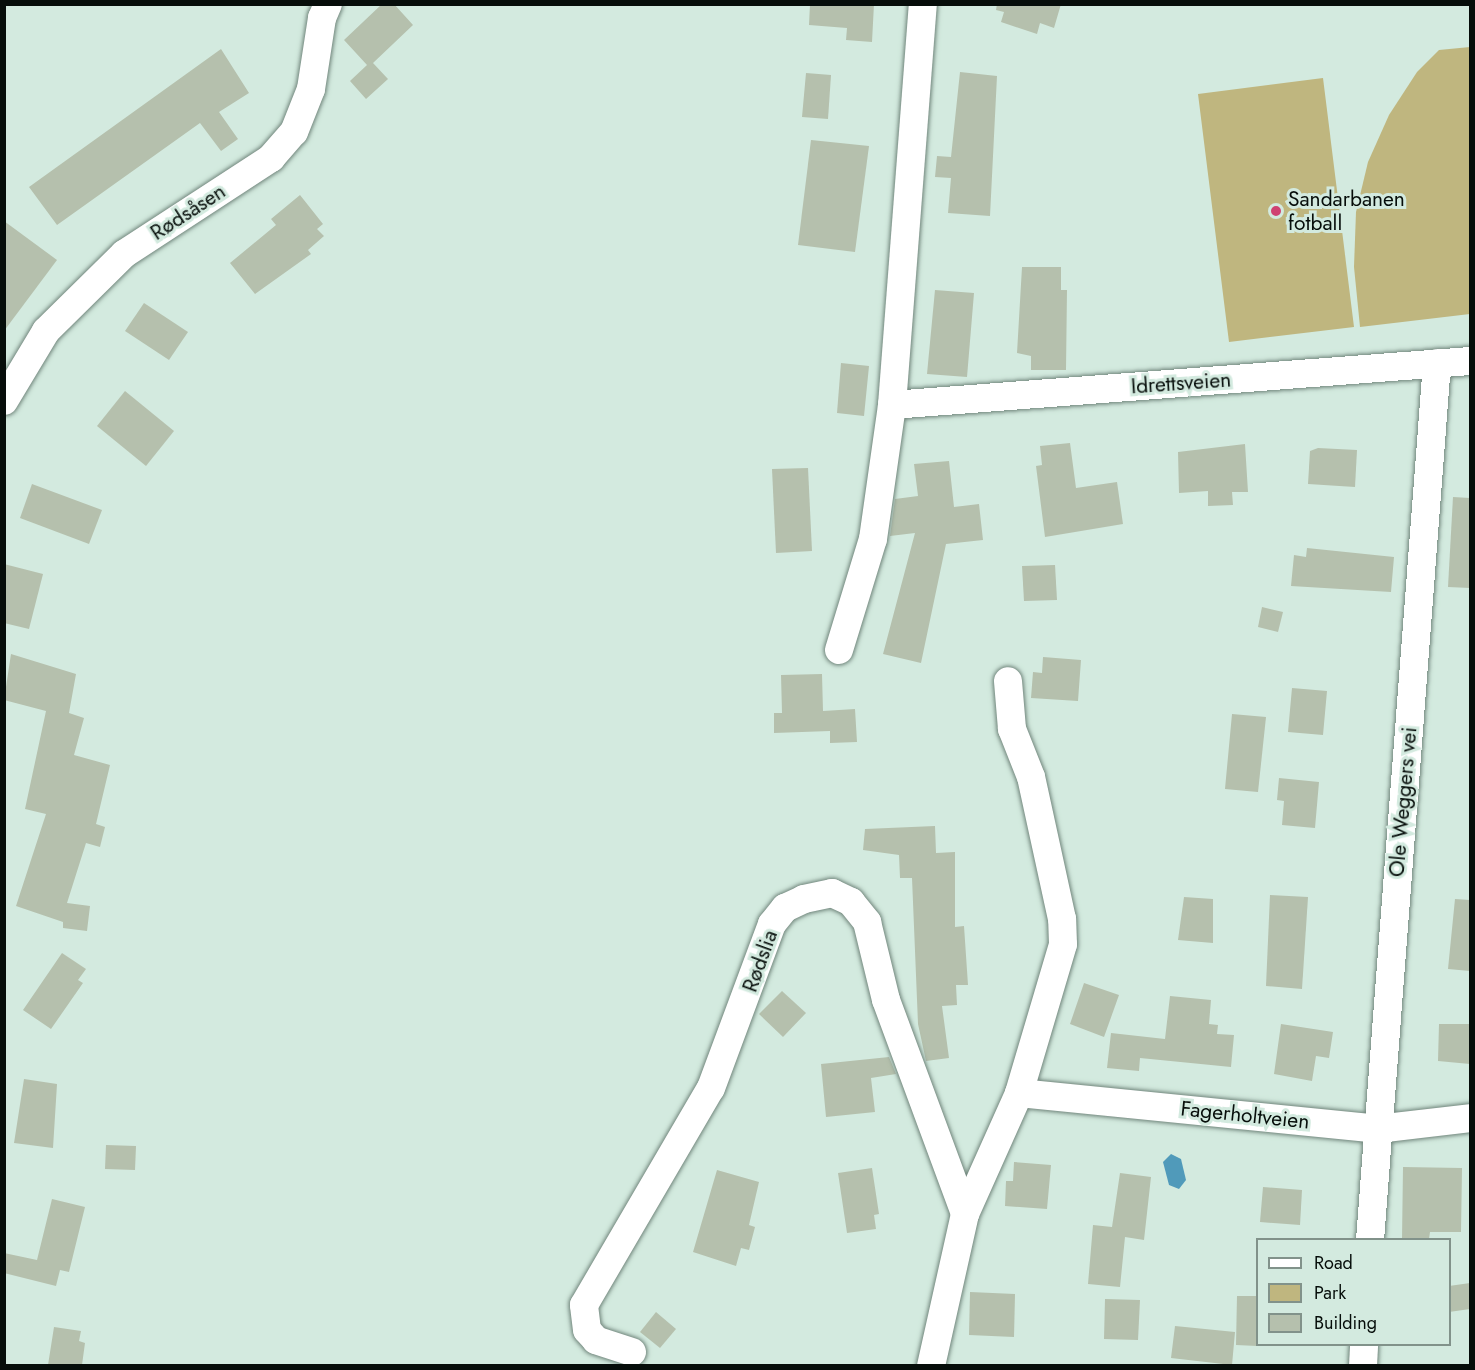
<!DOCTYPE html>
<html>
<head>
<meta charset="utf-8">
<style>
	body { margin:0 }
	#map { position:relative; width:1475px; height:1370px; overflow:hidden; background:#d3eadf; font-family:Jost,sans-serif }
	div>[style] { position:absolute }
	.green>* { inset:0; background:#bfb67f }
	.water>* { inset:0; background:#509aba }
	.building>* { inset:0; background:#b5c0ad }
	.roads { filter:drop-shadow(0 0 2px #71867c) drop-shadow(0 0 2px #71867c) }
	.street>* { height:28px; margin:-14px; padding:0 14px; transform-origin:14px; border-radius:14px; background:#fff }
	.dots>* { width:16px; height:16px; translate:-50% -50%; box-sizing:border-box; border:3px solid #d3eadf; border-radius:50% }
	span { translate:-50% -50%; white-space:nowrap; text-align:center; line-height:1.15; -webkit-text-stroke:6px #d3eadf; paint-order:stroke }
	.poi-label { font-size:21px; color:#060d0a }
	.left { translate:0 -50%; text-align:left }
	.street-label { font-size:21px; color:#060d0a }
	.frame { position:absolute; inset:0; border:6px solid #060d0a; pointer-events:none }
	.legend { position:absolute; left:1256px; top:1238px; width:195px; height:108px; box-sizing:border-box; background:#d3eadf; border:2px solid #81928a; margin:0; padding:8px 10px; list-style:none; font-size:18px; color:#060d0a }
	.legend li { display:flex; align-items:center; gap:12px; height:30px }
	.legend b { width:30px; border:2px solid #81928a }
</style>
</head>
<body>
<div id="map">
	<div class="green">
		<div style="clip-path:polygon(1470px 47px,1470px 314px,1360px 327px,1354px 267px,1356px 212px,1368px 162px,1389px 115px,1417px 72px,1439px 50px)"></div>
		<div style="clip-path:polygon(1323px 78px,1354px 327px,1229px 342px,1198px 94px)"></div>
	</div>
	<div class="water">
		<div style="clip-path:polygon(1171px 1154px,1181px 1159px,1186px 1180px,1179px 1189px,1169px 1185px,1163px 1162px)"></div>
	</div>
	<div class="building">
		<div style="clip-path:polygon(382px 4px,394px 4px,413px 25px,373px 63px,388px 79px,366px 99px,350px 81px,367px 65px,344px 40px)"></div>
		<div style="clip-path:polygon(810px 4px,874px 4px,872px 42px,846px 40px,847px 28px,809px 25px)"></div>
		<div style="clip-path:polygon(997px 4px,1061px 4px,1054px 28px,1040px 23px,1037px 34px,1001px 22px,1004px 12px,996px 10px)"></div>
		<div style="clip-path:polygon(221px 49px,249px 93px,219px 112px,238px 139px,221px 151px,200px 123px,57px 225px,29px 187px)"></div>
		<div style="clip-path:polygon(960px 72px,997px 76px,990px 216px,948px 213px,951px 178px,935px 177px,937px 156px,951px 157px)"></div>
		<div style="clip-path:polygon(806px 73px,831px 75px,828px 119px,802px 117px)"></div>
		<div style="clip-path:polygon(811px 140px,869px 146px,855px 252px,798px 245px)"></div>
		<div style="clip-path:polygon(300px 195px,323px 224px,317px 229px,324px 236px,308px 250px,311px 254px,255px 294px,230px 263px,276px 225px,271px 219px)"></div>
		<div style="clip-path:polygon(4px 221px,57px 260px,4px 331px)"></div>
		<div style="clip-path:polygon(1022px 267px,1061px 267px,1061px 290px,1067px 290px,1066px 370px,1031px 370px,1031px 356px,1017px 353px)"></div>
		<div style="clip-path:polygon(935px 290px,974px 293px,967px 377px,927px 374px)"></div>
		<div style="clip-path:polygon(144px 303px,188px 332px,169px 360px,125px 331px)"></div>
		<div style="clip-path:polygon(841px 363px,869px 366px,864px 416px,837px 413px)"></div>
		<div style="clip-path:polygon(125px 391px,174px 431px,146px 466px,97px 426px)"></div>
		<div style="clip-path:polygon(1070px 443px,1076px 488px,1117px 482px,1123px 524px,1045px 537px,1036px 466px,1042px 465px,1040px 446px)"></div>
		<div style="clip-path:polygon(1245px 444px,1248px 492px,1232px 492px,1233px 505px,1208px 506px,1208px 491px,1179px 493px,1178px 452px)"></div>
		<div style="clip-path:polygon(1318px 448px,1357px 450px,1355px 487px,1308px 484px,1310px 451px)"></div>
		<div style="clip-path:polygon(949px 461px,954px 507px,979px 504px,983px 540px,946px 544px,921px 663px,883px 654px,915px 533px,890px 536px,895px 499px,918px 496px,914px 464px)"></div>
		<div style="clip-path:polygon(808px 468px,812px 551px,776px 553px,772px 469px)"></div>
		<div style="clip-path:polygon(32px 484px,102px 510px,89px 544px,20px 518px)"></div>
		<div style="clip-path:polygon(1453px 497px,1470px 498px,1470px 588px,1448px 587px)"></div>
		<div style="clip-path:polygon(1307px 548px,1394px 557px,1391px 592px,1291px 586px,1294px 555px,1306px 557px)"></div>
		<div style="clip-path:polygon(4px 564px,43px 574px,29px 629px,4px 623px)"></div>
		<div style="clip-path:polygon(1055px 565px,1057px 600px,1024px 601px,1022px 566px)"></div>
		<div style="clip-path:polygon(1262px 607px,1283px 612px,1278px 632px,1258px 627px)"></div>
		<div style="clip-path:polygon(11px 654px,76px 674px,69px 713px,84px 718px,74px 755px,110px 765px,96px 824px,105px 827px,100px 847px,86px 843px,67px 903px,90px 906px,87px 931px,63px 928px,63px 922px,16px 906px,46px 814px,25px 809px,46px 711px,4px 700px)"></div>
		<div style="clip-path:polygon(1043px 657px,1081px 660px,1078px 701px,1031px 698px,1033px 672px,1042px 673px)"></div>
		<div style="clip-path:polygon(822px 674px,823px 711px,855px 709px,857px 742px,830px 743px,830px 731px,774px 733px,774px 713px,782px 713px,781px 675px)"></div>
		<div style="clip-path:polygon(1292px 688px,1327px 691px,1323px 735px,1288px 732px)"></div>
		<div style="clip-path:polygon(1232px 714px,1266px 717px,1258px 792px,1225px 789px)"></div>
		<div style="clip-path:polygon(1279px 778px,1319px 782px,1315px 828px,1282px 825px,1284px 801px,1277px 800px)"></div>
		<div style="clip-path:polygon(935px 826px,936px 853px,955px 852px,955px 927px,964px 926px,968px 985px,956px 985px,957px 1005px,942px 1006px,949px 1058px,926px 1061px,918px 1024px,912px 878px,900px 878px,899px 855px,863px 850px,865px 829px)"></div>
		<div style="clip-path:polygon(1270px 895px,1308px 897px,1302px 989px,1266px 986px)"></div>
		<div style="clip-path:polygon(1184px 897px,1213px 899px,1213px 943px,1178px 940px)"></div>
		<div style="clip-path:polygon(1455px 899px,1470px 900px,1470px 971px,1448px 969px)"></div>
		<div style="clip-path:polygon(62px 953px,86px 969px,78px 980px,83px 983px,51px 1029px,23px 1010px)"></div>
		<div style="clip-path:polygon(1084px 983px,1119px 995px,1104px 1037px,1070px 1024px)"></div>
		<div style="clip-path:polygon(782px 991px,806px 1013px,783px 1037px,759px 1014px)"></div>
		<div style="clip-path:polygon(1170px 996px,1211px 1000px,1209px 1024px,1218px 1025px,1217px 1034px,1234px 1035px,1231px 1067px,1140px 1058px,1139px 1071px,1107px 1068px,1111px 1033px,1165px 1039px)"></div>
		<div style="clip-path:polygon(1281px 1024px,1333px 1032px,1329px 1058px,1316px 1056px,1312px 1081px,1274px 1074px)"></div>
		<div style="clip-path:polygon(1439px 1024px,1470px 1024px,1470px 1064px,1438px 1061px)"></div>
		<div style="clip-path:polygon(889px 1057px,896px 1074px,871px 1078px,875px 1112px,826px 1117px,821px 1064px)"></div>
		<div style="clip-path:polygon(24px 1079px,57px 1084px,53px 1148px,14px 1143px)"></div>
		<div style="clip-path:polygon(106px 1145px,136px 1146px,135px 1170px,105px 1169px)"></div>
		<div style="clip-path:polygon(1014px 1162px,1051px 1165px,1047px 1209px,1005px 1206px,1006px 1181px,1013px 1181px)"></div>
		<div style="clip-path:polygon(1403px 1167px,1462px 1168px,1461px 1232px,1430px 1232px,1429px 1239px,1402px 1239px)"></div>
		<div style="clip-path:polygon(872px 1168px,879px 1214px,874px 1215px,876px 1229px,847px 1233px,838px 1173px)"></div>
		<div style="clip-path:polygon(717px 1170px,759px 1182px,749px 1225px,755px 1227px,749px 1250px,741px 1248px,736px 1266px,693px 1252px)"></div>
		<div style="clip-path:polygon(1120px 1173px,1151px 1177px,1144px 1240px,1125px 1237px,1120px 1287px,1088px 1284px,1093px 1225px,1112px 1227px)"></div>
		<div style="clip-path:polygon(1263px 1187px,1302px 1190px,1300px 1225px,1260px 1222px)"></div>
		<div style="clip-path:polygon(52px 1199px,85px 1207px,69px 1272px,60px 1270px,56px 1286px,4px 1273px,4px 1253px,37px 1260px)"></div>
		<div style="clip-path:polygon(1470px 1283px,1470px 1309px,1449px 1312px,1449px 1286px)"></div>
		<div style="clip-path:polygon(970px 1292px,1015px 1294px,1014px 1337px,969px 1335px)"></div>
		<div style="clip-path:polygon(1237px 1296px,1257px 1296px,1257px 1346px,1236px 1345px)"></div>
		<div style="clip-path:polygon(1105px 1299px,1140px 1300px,1138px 1340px,1104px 1339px)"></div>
		<div style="clip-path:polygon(656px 1312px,676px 1329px,660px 1348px,640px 1332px)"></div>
		<div style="clip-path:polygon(1175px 1326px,1235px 1332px,1232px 1365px,1171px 1358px)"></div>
		<div style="clip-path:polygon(54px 1327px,81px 1331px,79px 1341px,85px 1343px,82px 1365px,48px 1365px)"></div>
	</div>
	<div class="roads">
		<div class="street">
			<div style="left:4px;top:401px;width:82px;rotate:-59deg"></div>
			<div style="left:46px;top:331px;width:110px;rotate:-44.6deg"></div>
			<div style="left:124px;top:254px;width:176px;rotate:-33.1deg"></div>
			<div style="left:271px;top:158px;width:35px;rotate:-49deg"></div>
			<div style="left:294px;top:132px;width:46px;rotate:-68.4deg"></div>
			<div style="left:311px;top:89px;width:72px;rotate:-81.2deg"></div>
			<div style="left:322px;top:18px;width:15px;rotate:-67deg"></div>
			<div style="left:892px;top:405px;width:580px;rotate:-4.35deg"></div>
			<div style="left:839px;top:650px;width:116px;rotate:-73deg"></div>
			<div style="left:873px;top:539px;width:135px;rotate:-81.9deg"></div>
			<div style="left:892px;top:405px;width:402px;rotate:-85.6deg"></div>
			<div style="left:1019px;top:1093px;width:360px;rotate:5.7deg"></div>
			<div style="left:1377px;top:1129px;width:94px;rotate:-6.7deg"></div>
			<div style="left:1370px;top:1240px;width:879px;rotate:-85.63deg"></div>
			<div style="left:632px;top:1352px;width:38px;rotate:-162deg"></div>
			<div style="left:596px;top:1340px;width:13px;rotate:-132deg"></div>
			<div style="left:587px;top:1330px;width:25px;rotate:-97deg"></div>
			<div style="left:584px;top:1305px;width:251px;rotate:-59.7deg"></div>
			<div style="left:711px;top:1088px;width:175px;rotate:-69.6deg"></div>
			<div style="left:772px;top:924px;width:21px;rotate:-51deg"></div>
			<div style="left:785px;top:908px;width:21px;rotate:-25deg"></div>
			<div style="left:804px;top:899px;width:29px;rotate:-12deg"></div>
			<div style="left:832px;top:893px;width:21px;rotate:25deg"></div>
			<div style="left:851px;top:902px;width:26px;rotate:51deg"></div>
			<div style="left:867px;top:922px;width:80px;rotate:76.3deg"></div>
			<div style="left:886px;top:1000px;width:228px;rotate:69.7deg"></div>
			<div style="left:931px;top:1366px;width:156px;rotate:-77.4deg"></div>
			<div style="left:965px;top:1214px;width:133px;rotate:-65.9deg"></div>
			<div style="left:1019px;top:1093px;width:155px;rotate:-73.5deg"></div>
			<div style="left:1063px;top:944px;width:25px;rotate:-92deg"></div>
			<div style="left:1062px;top:919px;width:145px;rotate:-102.3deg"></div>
			<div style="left:1031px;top:777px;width:52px;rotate:-111.6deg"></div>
			<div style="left:1012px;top:729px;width:48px;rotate:-94.8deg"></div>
			<div style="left:1363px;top:1366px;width:22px;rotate:-87deg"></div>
		</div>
	</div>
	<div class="dots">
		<div style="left:1276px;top:211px;background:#cf4271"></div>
	</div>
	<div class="poi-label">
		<span class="left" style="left:1288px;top:211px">Sandarbanen<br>fotball</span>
	</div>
	<div class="street-label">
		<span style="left:188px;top:212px;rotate:-33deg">Rødsåsen</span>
		<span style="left:1181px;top:383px;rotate:-4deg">Idrettsveien</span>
		<span style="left:1403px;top:802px;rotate:-85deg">Ole Weggers vei</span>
		<span style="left:760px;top:961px;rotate:-70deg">Rødslia</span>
		<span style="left:1245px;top:1115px;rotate:6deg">Fagerholtveien</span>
	</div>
	<div class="frame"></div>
	<ul class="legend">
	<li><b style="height:8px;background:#fff"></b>Road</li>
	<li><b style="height:16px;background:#bfb67f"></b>Park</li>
	<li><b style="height:16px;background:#b5c0ad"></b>Building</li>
	</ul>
</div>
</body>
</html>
